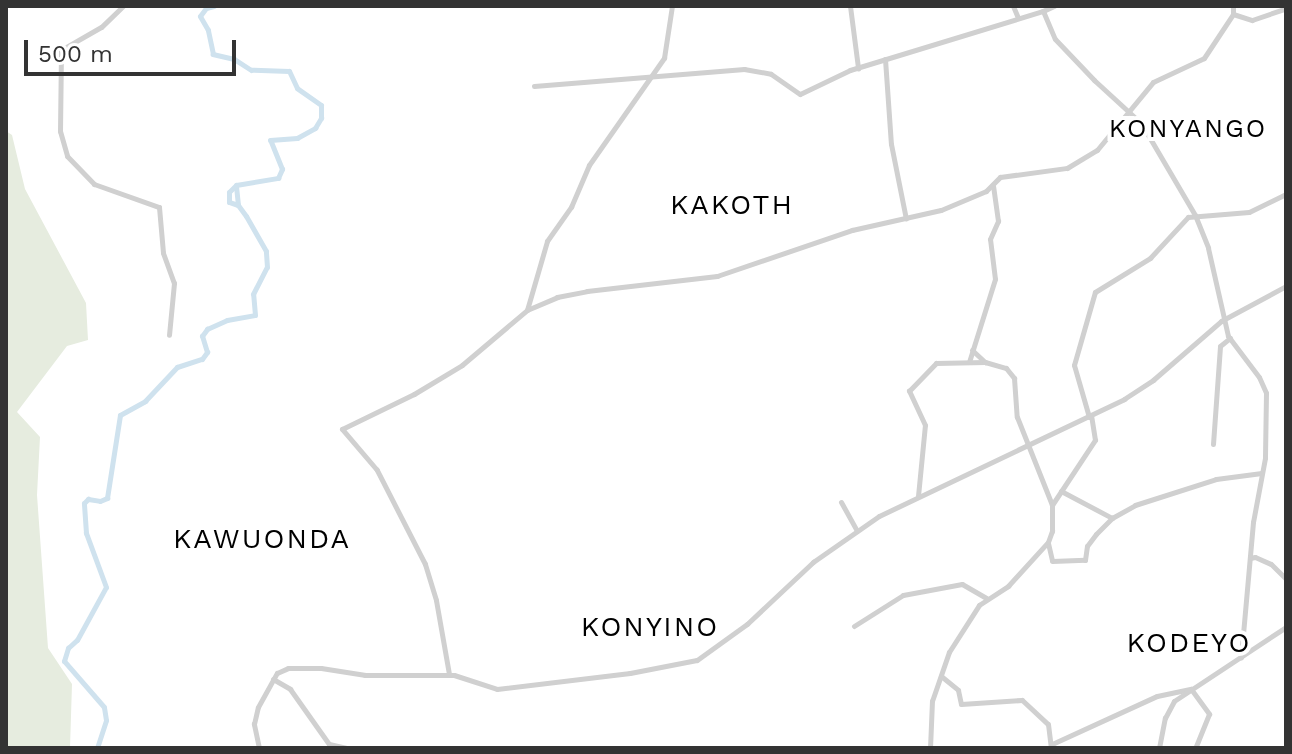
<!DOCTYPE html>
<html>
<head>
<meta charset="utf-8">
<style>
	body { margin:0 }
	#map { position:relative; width:1292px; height:754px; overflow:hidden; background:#fff; font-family:"Work Sans",sans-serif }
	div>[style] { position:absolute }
	.green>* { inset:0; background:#e6ecdf }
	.river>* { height:5px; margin:-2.5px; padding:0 2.5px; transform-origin:2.5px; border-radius:2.5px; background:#cfe2ee }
	.minor>* { height:5px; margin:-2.5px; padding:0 2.5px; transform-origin:2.5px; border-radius:2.5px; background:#d0d0d0 }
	span { translate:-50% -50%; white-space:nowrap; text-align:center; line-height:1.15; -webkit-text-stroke:8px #fff; paint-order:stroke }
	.neighbourhood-label { font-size:26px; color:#000; letter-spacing:2px }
	.quarter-label { font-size:28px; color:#000; letter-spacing:2px }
	.frame { position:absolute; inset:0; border:8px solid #333; pointer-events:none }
	.scale { position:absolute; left:24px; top:40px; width:212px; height:36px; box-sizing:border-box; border:4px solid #333; border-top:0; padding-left:10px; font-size:24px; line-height:28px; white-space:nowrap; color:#333; -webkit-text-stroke:6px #fff; paint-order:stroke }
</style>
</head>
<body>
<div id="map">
	<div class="green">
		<div style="clip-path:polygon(6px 131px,12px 135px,25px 189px,86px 303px,88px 340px,67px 346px,17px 412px,40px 437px,37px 495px,48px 648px,72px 684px,70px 748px,6px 748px)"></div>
	</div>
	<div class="river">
		<div style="left:236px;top:186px;width:19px;rotate:84deg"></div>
		<div style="left:97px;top:748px;width:29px;rotate:-72deg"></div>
		<div style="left:106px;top:720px;width:13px;rotate:-99deg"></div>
		<div style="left:104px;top:707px;width:61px;rotate:-131deg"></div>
		<div style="left:64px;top:661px;width:14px;rotate:-73deg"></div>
		<div style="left:68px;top:648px;width:12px;rotate:-42deg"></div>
		<div style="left:77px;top:640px;width:60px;rotate:-61.3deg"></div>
		<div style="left:106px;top:587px;width:58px;rotate:-110.3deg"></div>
		<div style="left:86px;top:533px;width:30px;rotate:-94deg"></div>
		<div style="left:84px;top:503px;width:6px;rotate:-45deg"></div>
		<div style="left:88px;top:499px;width:12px;rotate:9deg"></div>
		<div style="left:100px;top:501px;width:8px;rotate:-23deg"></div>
		<div style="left:107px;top:498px;width:84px;rotate:-81.1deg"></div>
		<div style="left:120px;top:415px;width:29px;rotate:-29deg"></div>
		<div style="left:145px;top:401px;width:47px;rotate:-46.7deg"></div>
		<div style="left:177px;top:367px;width:26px;rotate:-18deg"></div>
		<div style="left:202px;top:359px;width:9px;rotate:-54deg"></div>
		<div style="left:207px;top:352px;width:17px;rotate:-107deg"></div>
		<div style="left:202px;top:336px;width:9px;rotate:-54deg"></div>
		<div style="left:207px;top:329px;width:22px;rotate:-24deg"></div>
		<div style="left:227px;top:320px;width:28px;rotate:-10deg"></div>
		<div style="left:255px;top:315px;width:21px;rotate:-95deg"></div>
		<div style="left:253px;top:294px;width:30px;rotate:-63deg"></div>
		<div style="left:267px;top:267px;width:16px;rotate:-94deg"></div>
		<div style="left:266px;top:251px;width:40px;rotate:-119.7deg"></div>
		<div style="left:246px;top:216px;width:14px;rotate:-126deg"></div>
		<div style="left:238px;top:205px;width:9px;rotate:-162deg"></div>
		<div style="left:229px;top:202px;width:10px;rotate:-90deg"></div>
		<div style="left:229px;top:192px;width:10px;rotate:-45deg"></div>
		<div style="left:236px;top:185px;width:43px;rotate:-9.5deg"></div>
		<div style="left:278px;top:178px;width:10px;rotate:-66deg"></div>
		<div style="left:282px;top:169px;width:31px;rotate:-112deg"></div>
		<div style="left:270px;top:140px;width:27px;rotate:-4deg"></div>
		<div style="left:297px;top:138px;width:21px;rotate:-29deg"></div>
		<div style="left:315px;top:128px;width:12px;rotate:-59deg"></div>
		<div style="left:321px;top:118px;width:13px;rotate:-90deg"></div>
		<div style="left:321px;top:105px;width:29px;rotate:-145deg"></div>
		<div style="left:297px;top:88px;width:19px;rotate:-115deg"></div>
		<div style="left:289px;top:71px;width:38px;rotate:-178deg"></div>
		<div style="left:251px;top:70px;width:20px;rotate:-147deg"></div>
		<div style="left:234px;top:59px;width:22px;rotate:-167deg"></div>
		<div style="left:213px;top:54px;width:25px;rotate:-102deg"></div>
		<div style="left:208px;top:30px;width:16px;rotate:-120deg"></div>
		<div style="left:200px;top:16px;width:10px;rotate:-53deg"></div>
		<div style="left:206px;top:8px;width:8px;rotate:-14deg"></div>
	</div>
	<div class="minor">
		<div style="left:123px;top:6px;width:30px;rotate:136deg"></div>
		<div style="left:101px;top:27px;width:46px;rotate:150.1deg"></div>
		<div style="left:61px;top:50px;width:81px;rotate:90.7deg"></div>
		<div style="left:60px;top:131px;width:26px;rotate:74deg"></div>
		<div style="left:67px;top:156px;width:39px;rotate:46deg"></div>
		<div style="left:94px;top:184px;width:69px;rotate:19.5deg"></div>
		<div style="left:159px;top:207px;width:46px;rotate:85deg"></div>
		<div style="left:163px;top:253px;width:32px;rotate:70deg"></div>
		<div style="left:174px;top:283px;width:52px;rotate:95.5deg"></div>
		<div style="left:850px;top:6px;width:63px;rotate:82.6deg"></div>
		<div style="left:1013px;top:6px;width:13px;rotate:67deg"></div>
		<div style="left:1054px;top:6px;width:12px;rotate:156deg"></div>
		<div style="left:1043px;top:11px;width:30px;rotate:67deg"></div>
		<div style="left:1055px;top:39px;width:57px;rotate:46.4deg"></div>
		<div style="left:1094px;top:80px;width:64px;rotate:42.5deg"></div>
		<div style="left:1141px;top:123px;width:107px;rotate:59.6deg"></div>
		<div style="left:1195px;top:215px;width:35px;rotate:68deg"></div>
		<div style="left:1208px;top:248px;width:90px;rotate:77.2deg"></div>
		<div style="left:1228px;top:336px;width:51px;rotate:52.9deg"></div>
		<div style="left:1259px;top:377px;width:17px;rotate:66deg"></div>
		<div style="left:1266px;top:393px;width:65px;rotate:90.9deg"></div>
		<div style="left:1265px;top:458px;width:65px;rotate:100.6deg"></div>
		<div style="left:1253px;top:522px;width:136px;rotate:95.1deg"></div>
		<div style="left:1233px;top:14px;width:20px;rotate:18deg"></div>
		<div style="left:1252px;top:20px;width:36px;rotate:-19deg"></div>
		<div style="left:885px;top:59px;width:85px;rotate:86deg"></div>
		<div style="left:891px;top:144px;width:76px;rotate:78.7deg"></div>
		<div style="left:534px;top:86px;width:211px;rotate:-4.6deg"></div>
		<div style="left:744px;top:69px;width:27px;rotate:10deg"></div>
		<div style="left:771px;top:74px;width:35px;rotate:35deg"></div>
		<div style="left:800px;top:94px;width:55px;rotate:-25.6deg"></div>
		<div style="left:850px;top:70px;width:202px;rotate:-17deg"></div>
		<div style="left:527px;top:310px;width:33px;rotate:-23deg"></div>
		<div style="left:557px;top:297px;width:31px;rotate:-11deg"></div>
		<div style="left:587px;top:291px;width:131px;rotate:-6.6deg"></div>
		<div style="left:717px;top:276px;width:143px;rotate:-18.8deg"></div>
		<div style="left:852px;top:230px;width:91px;rotate:-12.7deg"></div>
		<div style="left:941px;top:210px;width:49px;rotate:-22.9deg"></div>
		<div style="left:986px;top:191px;width:20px;rotate:-45deg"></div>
		<div style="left:1000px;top:177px;width:68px;rotate:-7.7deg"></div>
		<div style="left:1067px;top:168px;width:35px;rotate:-31deg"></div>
		<div style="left:1097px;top:150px;width:88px;rotate:-50.5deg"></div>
		<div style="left:1153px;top:82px;width:56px;rotate:-25.2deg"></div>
		<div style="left:1204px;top:58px;width:53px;rotate:-56.6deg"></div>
		<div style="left:1233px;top:14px;width:8px;rotate:-90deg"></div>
		<div style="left:972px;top:350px;width:18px;rotate:43deg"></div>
		<div style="left:969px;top:362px;width:87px;rotate:-72.6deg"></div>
		<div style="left:995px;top:279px;width:40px;rotate:-97.1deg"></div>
		<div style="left:990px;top:239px;width:20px;rotate:-66deg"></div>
		<div style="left:998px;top:221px;width:35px;rotate:-98deg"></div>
		<div style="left:1089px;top:417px;width:54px;rotate:-106.1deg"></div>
		<div style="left:1074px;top:365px;width:76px;rotate:-74deg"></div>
		<div style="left:1095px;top:292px;width:65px;rotate:-31.7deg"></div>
		<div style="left:1150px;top:258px;width:56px;rotate:-47.2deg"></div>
		<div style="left:1188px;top:217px;width:61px;rotate:-4.7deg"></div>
		<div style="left:1249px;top:212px;width:41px;rotate:-25.9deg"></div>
		<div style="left:1213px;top:444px;width:98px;rotate:-85.9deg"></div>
		<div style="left:1220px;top:346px;width:13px;rotate:-39deg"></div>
		<div style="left:1061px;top:491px;width:58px;rotate:27.9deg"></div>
		<div style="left:918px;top:496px;width:71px;rotate:-84.4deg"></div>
		<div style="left:925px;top:425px;width:38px;rotate:-115deg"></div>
		<div style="left:909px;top:391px;width:39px;rotate:-46deg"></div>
		<div style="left:936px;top:363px;width:49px;rotate:-1.2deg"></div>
		<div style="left:985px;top:362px;width:22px;rotate:16deg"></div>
		<div style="left:1006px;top:368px;width:13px;rotate:51deg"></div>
		<div style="left:1014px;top:378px;width:39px;rotate:86deg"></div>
		<div style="left:1017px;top:417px;width:95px;rotate:68.3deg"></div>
		<div style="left:841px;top:502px;width:33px;rotate:61deg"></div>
		<div style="left:1048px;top:543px;width:18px;rotate:77deg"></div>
		<div style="left:1052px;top:561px;width:33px;rotate:-2deg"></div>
		<div style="left:1085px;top:560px;width:14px;rotate:-82deg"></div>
		<div style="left:1087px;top:546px;width:15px;rotate:-53deg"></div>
		<div style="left:1096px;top:534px;width:23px;rotate:-45deg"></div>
		<div style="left:1112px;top:518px;width:26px;rotate:-29deg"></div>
		<div style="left:1135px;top:505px;width:85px;rotate:-17.8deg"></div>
		<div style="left:1216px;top:479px;width:46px;rotate:-7.4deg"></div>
		<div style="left:1250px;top:558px;width:5px;rotate:-11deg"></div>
		<div style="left:1255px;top:557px;width:17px;rotate:24deg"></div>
		<div style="left:1271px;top:564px;width:21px;rotate:45deg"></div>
		<div style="left:854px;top:626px;width:58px;rotate:-32.3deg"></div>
		<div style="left:903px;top:595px;width:60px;rotate:-10.6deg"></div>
		<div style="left:962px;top:584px;width:28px;rotate:30deg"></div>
		<div style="left:449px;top:674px;width:75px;rotate:-100deg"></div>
		<div style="left:436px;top:600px;width:38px;rotate:-107deg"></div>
		<div style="left:425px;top:564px;width:106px;rotate:-117.1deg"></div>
		<div style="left:377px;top:470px;width:54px;rotate:-130.5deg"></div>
		<div style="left:342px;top:429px;width:80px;rotate:-25.9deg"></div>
		<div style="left:414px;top:394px;width:56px;rotate:-31.1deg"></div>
		<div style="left:462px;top:365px;width:85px;rotate:-40.2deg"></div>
		<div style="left:527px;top:310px;width:72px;rotate:-73.8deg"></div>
		<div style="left:547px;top:241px;width:42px;rotate:-54.8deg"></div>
		<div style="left:571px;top:207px;width:46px;rotate:-66.8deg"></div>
		<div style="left:589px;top:165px;width:131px;rotate:-55deg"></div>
		<div style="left:664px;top:58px;width:53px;rotate:-81.3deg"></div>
		<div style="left:941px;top:676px;width:22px;rotate:39deg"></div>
		<div style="left:958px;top:690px;width:14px;rotate:78deg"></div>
		<div style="left:961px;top:704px;width:61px;rotate:-3.8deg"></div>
		<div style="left:1022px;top:700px;width:35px;rotate:43deg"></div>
		<div style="left:1048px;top:724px;width:24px;rotate:83deg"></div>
		<div style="left:273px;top:679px;width:20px;rotate:30deg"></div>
		<div style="left:290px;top:689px;width:67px;rotate:54.7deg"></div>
		<div style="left:329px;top:744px;width:18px;rotate:13deg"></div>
		<div style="left:1052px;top:744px;width:115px;rotate:-24.6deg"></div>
		<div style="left:1157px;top:696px;width:35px;rotate:-12deg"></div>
		<div style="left:1191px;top:689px;width:31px;rotate:54deg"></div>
		<div style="left:1209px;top:714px;width:37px;rotate:112deg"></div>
		<div style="left:259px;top:748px;width:25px;rotate:-102deg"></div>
		<div style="left:254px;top:724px;width:17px;rotate:-77deg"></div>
		<div style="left:258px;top:707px;width:39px;rotate:-61deg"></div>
		<div style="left:277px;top:673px;width:12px;rotate:-24deg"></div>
		<div style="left:288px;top:668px;width:33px"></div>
		<div style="left:321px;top:668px;width:45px;rotate:9deg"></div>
		<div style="left:365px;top:675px;width:89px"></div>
		<div style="left:454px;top:675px;width:45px;rotate:18deg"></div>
		<div style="left:497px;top:689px;width:134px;rotate:-6.9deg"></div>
		<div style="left:630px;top:673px;width:68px;rotate:-11deg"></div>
		<div style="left:697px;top:660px;width:62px;rotate:-35.8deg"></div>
		<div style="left:747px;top:624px;width:91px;rotate:-43.2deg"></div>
		<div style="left:813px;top:562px;width:80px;rotate:-34.9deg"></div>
		<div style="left:879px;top:516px;width:272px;rotate:-25.5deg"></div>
		<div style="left:1124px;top:399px;width:35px;rotate:-33deg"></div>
		<div style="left:1153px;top:380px;width:90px;rotate:-40.9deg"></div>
		<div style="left:1221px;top:321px;width:74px;rotate:-28.3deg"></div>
		<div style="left:930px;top:748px;width:47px;rotate:-87.6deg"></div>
		<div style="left:932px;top:701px;width:52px;rotate:-70.9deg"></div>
		<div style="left:949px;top:652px;width:56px;rotate:-57.4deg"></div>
		<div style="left:979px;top:605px;width:35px;rotate:-33deg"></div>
		<div style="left:1008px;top:586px;width:59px;rotate:-47.7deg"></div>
		<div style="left:1048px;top:542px;width:12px;rotate:-70deg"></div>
		<div style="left:1052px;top:531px;width:26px;rotate:-90deg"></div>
		<div style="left:1052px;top:505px;width:78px;rotate:-56.5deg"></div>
		<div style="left:1095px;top:440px;width:24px;rotate:-99deg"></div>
		<div style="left:1159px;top:748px;width:31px;rotate:-79deg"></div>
		<div style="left:1165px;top:718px;width:19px;rotate:-62deg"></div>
		<div style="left:1174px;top:701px;width:134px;rotate:-33.5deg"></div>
	</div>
	<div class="neighbourhood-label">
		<span style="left:1188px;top:129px">KONYANGO</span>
	</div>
	<div class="quarter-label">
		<span style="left:732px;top:205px">KAKOTH</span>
		<span style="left:262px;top:539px">KAWUONDA</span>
		<span style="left:650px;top:627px">KONYINO</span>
		<span style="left:1189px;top:643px">KODEYO</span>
	</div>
	<div class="frame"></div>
	<div class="scale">500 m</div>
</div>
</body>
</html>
